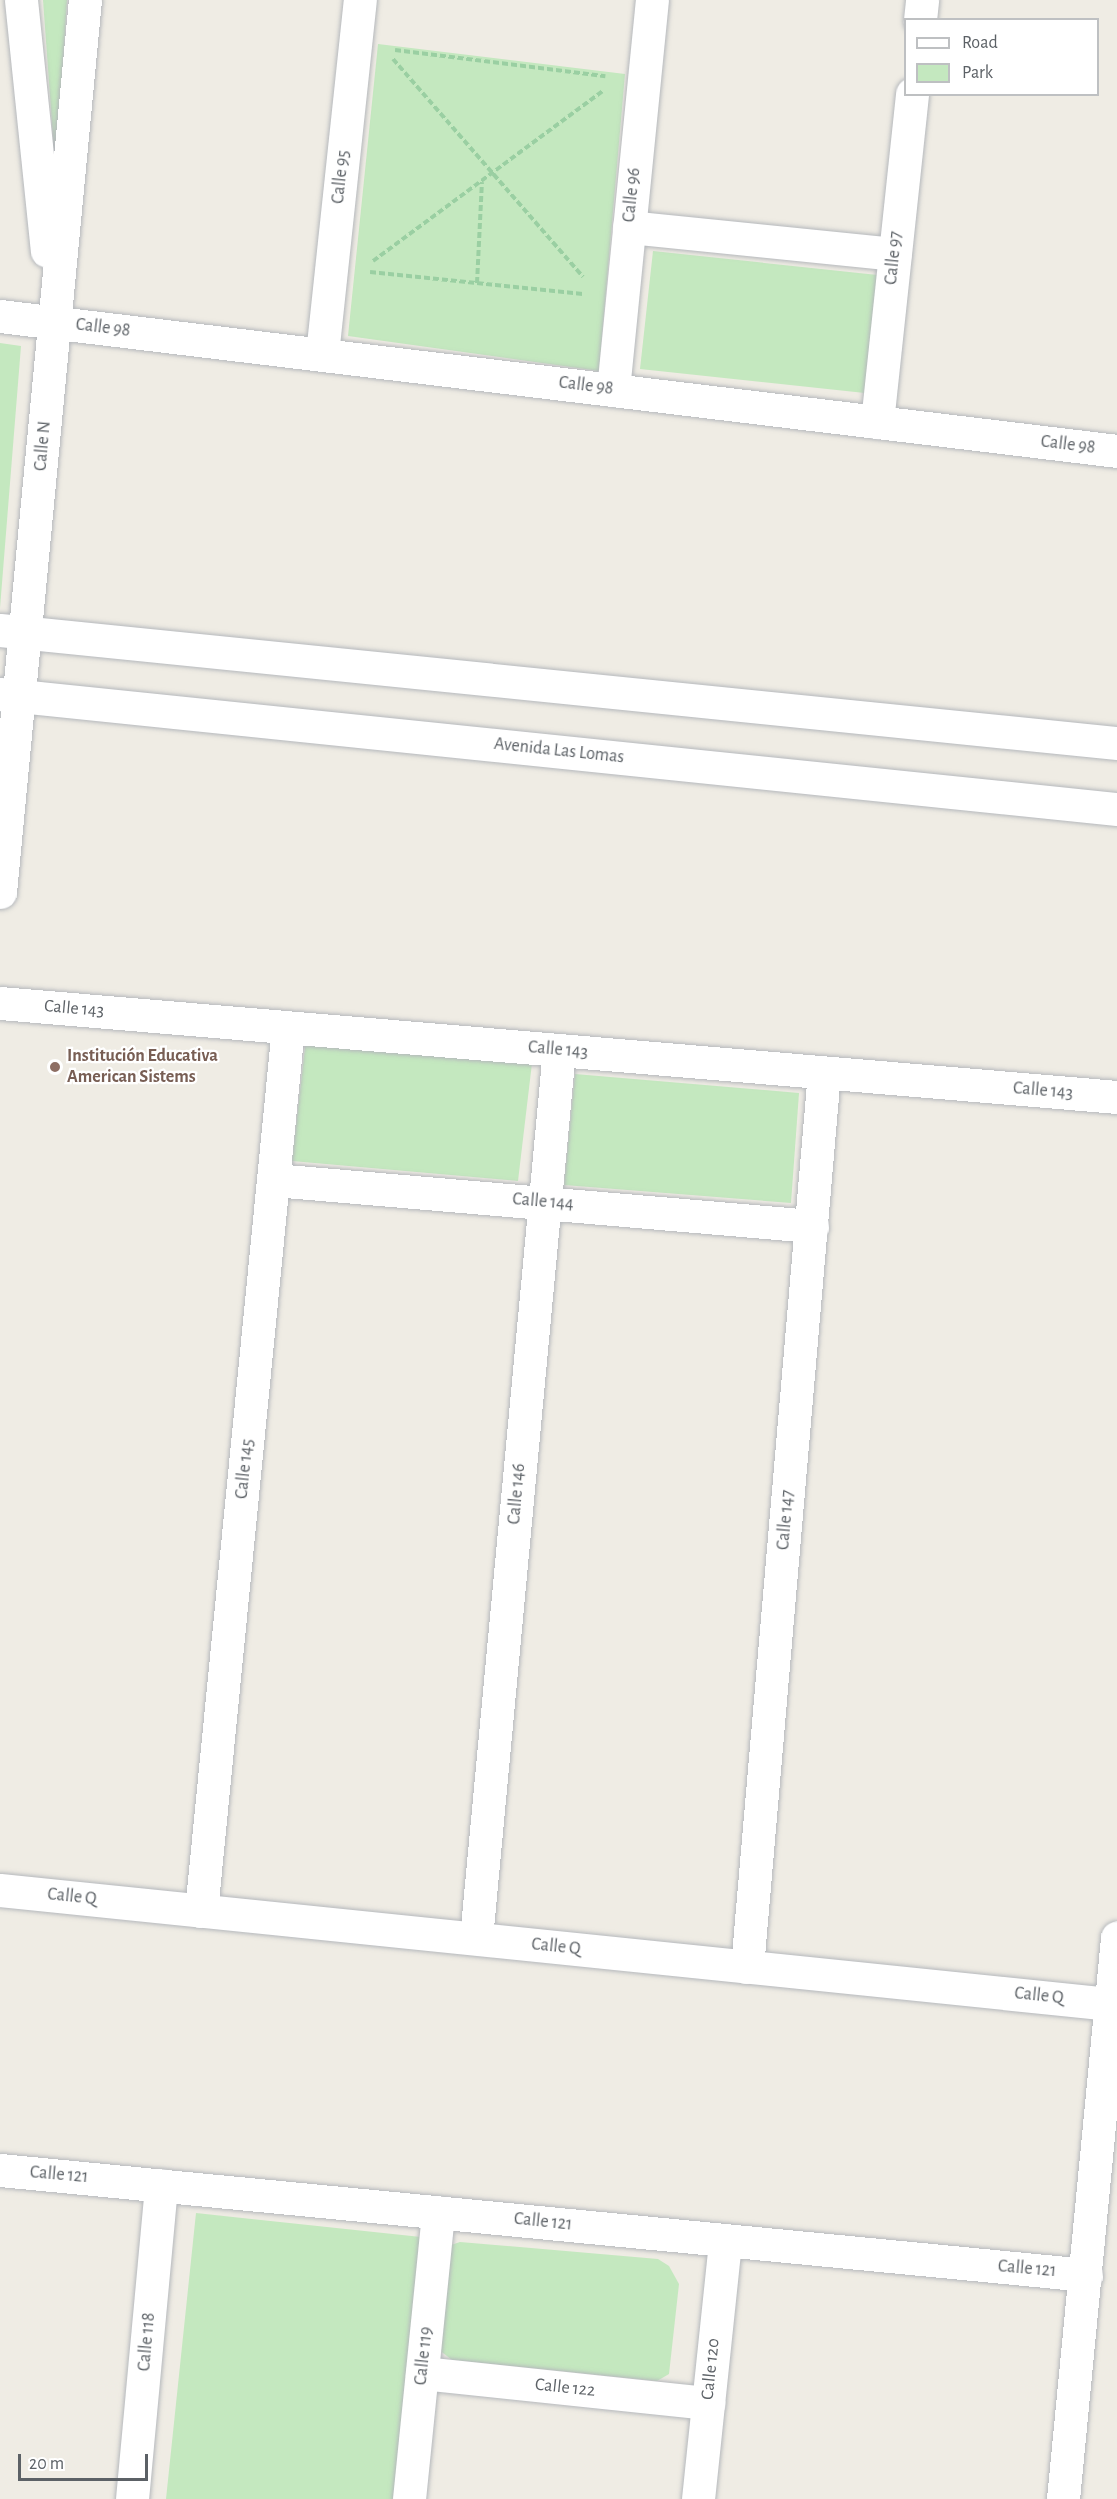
<!DOCTYPE html>
<html>
<head>
<meta charset="utf-8">
<style>
	body { margin:0 }
	#map { position:relative; width:1117px; height:2499px; overflow:hidden; background:#efece4; font-family:"Alegreya Sans",sans-serif }
	div>[style] { position:absolute }
	.green>* { inset:0; background:#c4e8bf }
	.path>* { height:4px; margin-top:-2px; transform-origin:0; background:repeating-linear-gradient(90deg,#9acfa2 0 6px,transparent 0 9px) }
	.roads { filter:drop-shadow(0 0 2px #b5b8bc) drop-shadow(0 0 2px #b5b8bc) }
	.minor>* { height:33px; margin:-16.5px; padding:0 16.5px; transform-origin:16.5px; border-radius:16.5px; background:#fff }
	.tertiary>* { height:33px; margin:-16.5px; padding:0 16.5px; transform-origin:16.5px; border-radius:16.5px; background:#fff }
	.dots>* { width:16px; height:16px; translate:-50% -50%; box-sizing:border-box; border:3px solid #fff; border-radius:50% }
	span { translate:-50% -50%; white-space:nowrap; text-align:center; line-height:1.15; -webkit-text-stroke:4.5px #fff; paint-order:stroke }
	.street-label { font-size:18px; color:#5c6166 }
	.education-label { font-size:18px; color:#785e54; font-weight:700 }
	.left { translate:0 -50%; text-align:left }
	.legend { position:absolute; left:904px; top:18px; width:195px; height:78px; box-sizing:border-box; background:#fff; border:2px solid #bec0c2; margin:0; padding:8px 10px; list-style:none; font-size:18px; color:#5c6166 }
	.legend li { display:flex; align-items:center; gap:12px; height:30px }
	.legend b { width:30px; border:2px solid #bec0c2 }
	.scale { position:absolute; left:18px; top:2454px; width:130px; height:27px; box-sizing:border-box; border:3px solid #5c6166; border-top:0; padding-left:8px; font-size:18px; line-height:21px; white-space:nowrap; color:#5c6166; -webkit-text-stroke:4px #fff; paint-order:stroke }
</style>
</head>
<body>
<div id="map">
	<div class="green">
		<div style="clip-path:polygon(43px 0,67px 0,56px 178px)"></div>
		<div style="clip-path:polygon(378px 44px,625px 74px,599px 371px,348px 336px)"></div>
		<div style="clip-path:polygon(653px 251px,887px 276px,874px 394px,640px 369px)"></div>
		<div style="clip-path:polygon(0 343px,21px 346px,0 608px)"></div>
		<div style="clip-path:polygon(306px 1039px,532px 1063px,518px 1181px,292px 1161px)"></div>
		<div style="clip-path:polygon(575px 1074px,799px 1093px,791px 1203px,564px 1185px)"></div>
		<div style="clip-path:polygon(196px 2213px,421px 2237px,395px 2499px,166px 2499px)"></div>
		<div style="clip-path:polygon(460px 2242px,658px 2259px,669px 2266px,679px 2284px,669px 2374px,657px 2381px,452px 2360px,438px 2349px,448px 2246px)"></div>
	</div>
	<div class="path">
		<div style="left:395px;top:50px;width:212px;rotate:7.1deg"></div>
		<div style="left:393px;top:59px;width:289px;rotate:48.9deg"></div>
		<div style="left:373px;top:261px;width:286px;rotate:-36.5deg"></div>
		<div style="left:370px;top:272px;width:214px;rotate:5.9deg"></div>
		<div style="left:477px;top:283px;width:101px;rotate:-87.2deg"></div>
	</div>
	<div class="roads">
		<div class="minor">
			<div style="left:21px;top:0;width:252px;rotate:84.1deg"></div>
			<div style="left:920px;top:20px;width:20px;rotate:-84deg"></div>
			<div style="left:629px;top:227px;width:267px;rotate:5.8deg"></div>
			<div style="left:0;top:316px;width:1125px;rotate:6.89deg"></div>
			<div style="left:322px;top:354px;width:356px;rotate:-83.9deg"></div>
			<div style="left:613px;top:390px;width:392px;rotate:-84.3deg"></div>
			<div style="left:877px;top:422px;width:330px;rotate:-83.9deg"></div>
			<div style="left:0;top:892px;width:896px;rotate:-84.56deg"></div>
			<div style="left:0;top:1003px;width:1121px;rotate:4.81deg"></div>
			<div style="left:274px;top:1180px;width:540px;rotate:4.89deg"></div>
			<div style="left:0;top:1890px;width:1117px;rotate:5.86deg"></div>
			<div style="left:1111px;top:2004px;width:7px;rotate:34deg"></div>
			<div style="left:201px;top:1911px;width:888px;rotate:-84.38deg"></div>
			<div style="left:476px;top:1938px;width:892px;rotate:-84.66deg"></div>
			<div style="left:747px;top:1967px;width:898px;rotate:-85.08deg"></div>
			<div style="left:0;top:2170px;width:1091px;rotate:5.52deg"></div>
			<div style="left:422px;top:2373px;width:288px;rotate:6deg"></div>
			<div style="left:132px;top:2499px;width:315px;rotate:-84.7deg"></div>
			<div style="left:409px;top:2499px;width:288px;rotate:-84.2deg"></div>
			<div style="left:698px;top:2499px;width:260px;rotate:-84deg"></div>
			<div style="left:1063px;top:2499px;width:564px;rotate:-84.5deg"></div>
		</div>
		<div class="tertiary">
			<div style="left:0;top:630px;width:1123px;rotate:5.78deg"></div>
			<div style="left:0;top:694px;width:1123px;rotate:5.88deg"></div>
		</div>
	</div>
	<div class="dots">
		<div style="left:55px;top:1067px;background:#8d6e63"></div>
	</div>
	<div class="street-label">
		<span style="left:341px;top:177px;rotate:-84deg">Calle 95</span>
		<span style="left:632px;top:195px;rotate:-84deg">Calle 96</span>
		<span style="left:894px;top:258px;rotate:-84deg">Calle 97</span>
		<span style="left:103px;top:328px;rotate:7deg">Calle 98</span>
		<span style="left:586px;top:386px;rotate:7deg">Calle 98</span>
		<span style="left:1068px;top:445px;rotate:7deg">Calle 98</span>
		<span style="left:43px;top:446px;rotate:-85deg">Calle N</span>
		<span style="left:559px;top:751px;rotate:6deg">Avenida Las Lomas</span>
		<span style="left:74px;top:1009px;rotate:5deg">Calle 143</span>
		<span style="left:558px;top:1050px;rotate:5deg">Calle 143</span>
		<span style="left:1043px;top:1091px;rotate:5deg">Calle 143</span>
		<span style="left:543px;top:1202px;rotate:5deg">Calle 144</span>
		<span style="left:245px;top:1469px;rotate:-84deg">Calle 145</span>
		<span style="left:517px;top:1494px;rotate:-85deg">Calle 146</span>
		<span style="left:786px;top:1520px;rotate:-85deg">Calle 147</span>
		<span style="left:72px;top:1897px;rotate:6deg">Calle Q</span>
		<span style="left:556px;top:1947px;rotate:6deg">Calle Q</span>
		<span style="left:1039px;top:1996px;rotate:6deg">Calle Q</span>
		<span style="left:59px;top:2175px;rotate:5deg">Calle 121</span>
		<span style="left:543px;top:2222px;rotate:6deg">Calle 121</span>
		<span style="left:1027px;top:2269px;rotate:5deg">Calle 121</span>
		<span style="left:147px;top:2342px;rotate:-85deg">Calle 118</span>
		<span style="left:424px;top:2356px;rotate:-84deg">Calle 119</span>
		<span style="left:711px;top:2369px;rotate:-84deg">Calle 120</span>
		<span style="left:565px;top:2388px;rotate:6deg">Calle 122</span>
	</div>
	<div class="education-label">
		<span class="left" style="left:67px;top:1067px">Institución Educativa<br>American Sistems</span>
	</div>
	<ul class="legend">
	<li><b style="height:8px;background:#fff"></b>Road</li>
	<li><b style="height:16px;background:#c4e8bf"></b>Park</li>
	</ul>
	<div class="scale">20 m</div>
</div>
</body>
</html>
